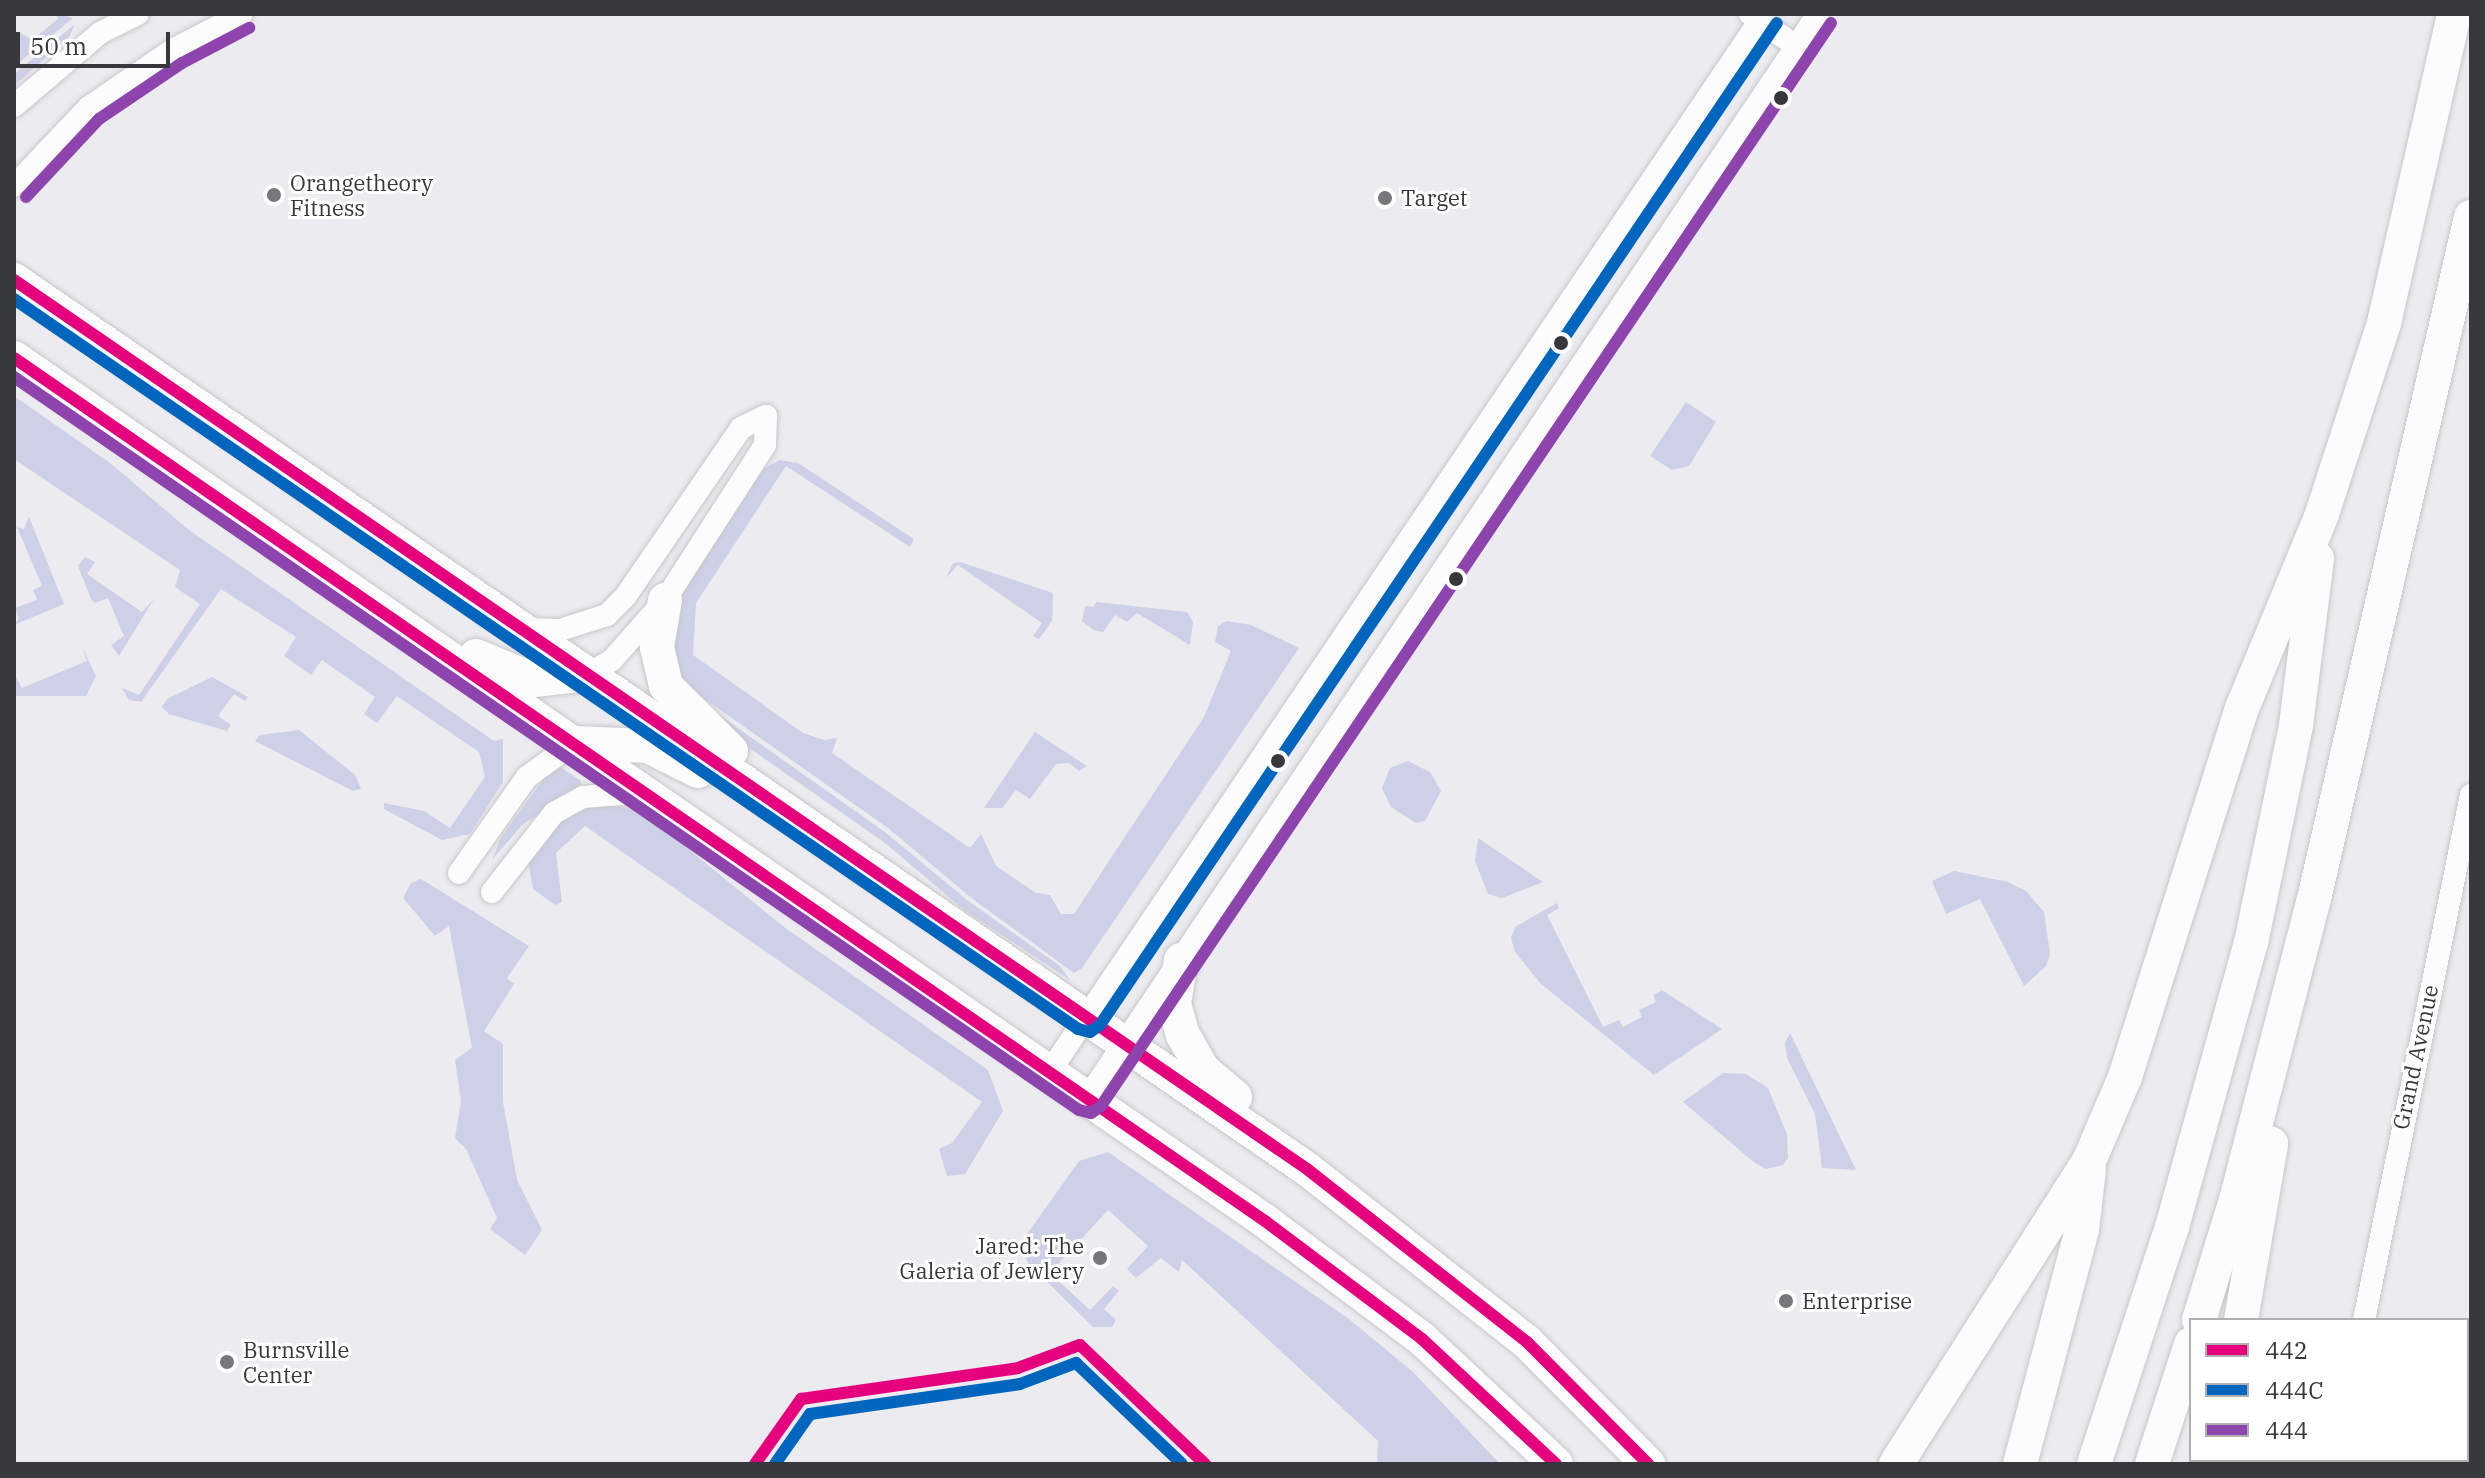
<!DOCTYPE html>
<html>
<head>
<meta charset="utf-8">
<style>
	body { margin:0 }
	#map { position:relative; width:2485px; height:1478px; overflow:hidden; background:#ebebf0; font-family:"IBM Plex Serif",serif }
	div>[style] { position:absolute }
	.green>* { inset:0; background:#ced0e7 }
	.roads { filter:drop-shadow(0 0 2px #c7c7cb) drop-shadow(0 0 2px #c7c7cb) }
	.minor>* { height:22px; margin:-11px; padding:0 11px; transform-origin:11px; border-radius:11px; background:#fcfcfd }
	.highway>* { height:34px; margin:-17px; padding:0 17px; transform-origin:17px; border-radius:17px; background:#fcfcfd }
	.bus-1>* { height:12px; margin:-6px; padding:0 6px; transform-origin:6px; border-radius:6px; background:#e5007d }
	.bus-2>* { height:12px; margin:-6px; padding:0 6px; transform-origin:6px; border-radius:6px; background:#0065bd }
	.bus-3>* { height:12px; margin:-6px; padding:0 6px; transform-origin:6px; border-radius:6px; background:#8e44ad }
	.dots>* { width:22px; height:22px; translate:-50% -50%; box-sizing:border-box; border:4px solid #fff; border-radius:50% }
	span { translate:-50% -50%; white-space:nowrap; text-align:center; line-height:1.15; -webkit-text-stroke:6px #fff; paint-order:stroke }
	.poi-label { font-size:22px; color:#37383c }
	.left { translate:0 -50%; text-align:left }
	.right { translate:-100% -50%; text-align:right }
	.street-label { font-size:22px; color:#37383c }
	.frame { position:absolute; inset:0; border:16px solid #37383c; pointer-events:none }
	.legend { position:absolute; left:2189px; top:1318px; width:280px; height:144px; box-sizing:border-box; background:#fff; border:2px solid #afafb1; margin:0; padding:10px 14px; list-style:none; font-size:24px; color:#37383c }
	.legend li { display:flex; align-items:center; gap:16px; height:40px }
	.legend b { width:40px; border:2px solid #afafb1 }
	.scale { position:absolute; left:16px; top:32px; width:154px; height:36px; box-sizing:border-box; border:4px solid #37383c; border-top:0; padding-left:10px; font-size:24px; line-height:28px; white-space:nowrap; color:#37383c; -webkit-text-stroke:6px #fff; paint-order:stroke }
</style>
</head>
<body>
<div id="map">
	<div class="green">
		<div style="clip-path:polygon(56px 14px,73px 18px,14px 67px,19px 32px,32px 40px,58px 19px)"></div>
		<div style="clip-path:polygon(75px 24px,69px 37px,14px 86px,14px 74px)"></div>
		<div style="clip-path:polygon(14px 396px,110px 463px,189px 530px,494px 741px,503px 739px,503px 782px,470px 834px,442px 840px,384px 809px,384px 803px,424px 811px,450px 828px,485px 777px,479px 752px,397px 696px,377px 723px,364px 714px,375px 697px,322px 660px,311px 675px,284px 656px,296px 637px,221px 589px,141px 702px,129px 700px,122px 688px,139px 695px,200px 604px,175px 587px,180px 570px,14px 459px)"></div>
		<div style="clip-path:polygon(1686px 402px,1716px 422px,1689px 466px,1672px 470px,1650px 456px)"></div>
		<div style="clip-path:polygon(779px 460px,798px 463px,914px 539px,910px 547px,786px 466px,696px 603px,693px 655px,803px 733px,824px 740px,837px 738px,832px 753px,970px 848px,981px 834px,996px 866px,1036px 893px,1050px 895px,1061px 914px,1074px 914px,1204px 717px,1231px 651px,1215px 642px,1218px 626px,1227px 621px,1251px 625px,1299px 648px,1082px 968px,1074px 973px,974px 900px,888px 828px,685px 685px,671px 665px,679px 596px,764px 469px)"></div>
		<div style="clip-path:polygon(29px 517px,64px 604px,14px 625px,19px 618px,15px 608px,37px 600px,33px 590px,42px 586px,17px 527px,24px 529px)"></div>
		<div style="clip-path:polygon(85px 557px,95px 562px,87px 574px,142px 612px,154px 599px,119px 656px,111px 645px,124px 636px,108px 598px,95px 603px,91px 599px,78px 566px)"></div>
		<div style="clip-path:polygon(960px 562px,1053px 593px,1052px 621px,1039px 639px,1033px 636px,1042px 623px,958px 565px,946px 578px,953px 563px)"></div>
		<div style="clip-path:polygon(1096px 602px,1187px 612px,1193px 622px,1190px 645px,1137px 613px,1127px 622px,1115px 615px,1103px 632px,1094px 630px,1082px 621px,1085px 606px,1094px 607px)"></div>
		<div style="clip-path:polygon(82px 647px,96px 676px,86px 696px,14px 696px,14px 674px,22px 688px,87px 661px)"></div>
		<div style="clip-path:polygon(212px 677px,248px 697px,245px 701px,234px 694px,218px 716px,231px 725px,227px 731px,169px 714px,162px 707px,167px 699px)"></div>
		<div style="clip-path:polygon(684px 690px,885px 832px,967px 900px,1060px 966px,1070px 980px,964px 910px,885px 843px,742px 743px)"></div>
		<div style="clip-path:polygon(299px 730px,355px 775px,361px 789px,353px 791px,255px 741px,260px 735px)"></div>
		<div style="clip-path:polygon(1035px 732px,1087px 766px,1079px 771px,1069px 763px,1056px 764px,1030px 799px,1016px 790px,1002px 808px,984px 808px)"></div>
		<div style="clip-path:polygon(1408px 761px,1430px 772px,1441px 791px,1425px 821px,1416px 823px,1391px 807px,1382px 788px,1390px 768px)"></div>
		<div style="clip-path:polygon(560px 767px,581px 781px,581px 788px,523px 824px,492px 860px,501px 837px,547px 774px)"></div>
		<div style="clip-path:polygon(592px 805px,630px 808px,655px 822px,784px 927px,988px 1070px,1003px 1111px,965px 1174px,947px 1176px,939px 1149px,952px 1143px,982px 1102px,585px 826px,556px 853px,562px 902px,555px 905px,533px 889px,528px 860px,558px 820px)"></div>
		<div style="clip-path:polygon(1478px 838px,1543px 882px,1502px 898px,1488px 894px,1475px 861px)"></div>
		<div style="clip-path:polygon(1954px 871px,2008px 882px,2026px 891px,2044px 912px,2050px 954px,2046px 966px,2024px 986px,1980px 899px,1946px 914px,1932px 881px)"></div>
		<div style="clip-path:polygon(421px 879px,529px 946px,507px 978px,514px 984px,484px 1031px,503px 1044px,503px 1102px,517px 1180px,542px 1230px,525px 1255px,490px 1229px,497px 1218px,466px 1149px,455px 1138px,461px 1101px,455px 1060px,472px 1048px,449px 926px,435px 936px,403px 898px,411px 883px)"></div>
		<div style="clip-path:polygon(1557px 903px,1559px 908px,1547px 915px,1603px 1027px,1619px 1020px,1623px 1027px,1642px 1017px,1639px 1010px,1656px 1002px,1653px 995px,1662px 990px,1722px 1029px,1654px 1075px,1541px 984px,1515px 952px,1511px 938px,1515px 927px)"></div>
		<div style="clip-path:polygon(1790px 1033px,1856px 1170px,1822px 1168px,1815px 1114px,1787px 1058px,1785px 1043px)"></div>
		<div style="clip-path:polygon(1723px 1073px,1746px 1074px,1768px 1088px,1787px 1134px,1788px 1158px,1783px 1165px,1766px 1169px,1755px 1163px,1683px 1102px)"></div>
		<div style="clip-path:polygon(1108px 1152px,1349px 1319px,1413px 1372px,1500px 1464px,1377px 1464px,1378px 1441px,1182px 1260px,1179px 1272px,1161px 1258px,1136px 1278px,1127px 1269px,1148px 1246px,1108px 1210px,1050px 1273px,1090px 1310px,1113px 1286px,1119px 1291px,1104px 1309px,1116px 1320px,1112px 1327px,1093px 1327px,1028px 1263px,1022px 1249px,1025px 1237px,1079px 1161px)"></div>
	</div>
	<div class="roads">
		<div class="minor">
			<div style="left:1750px;top:14px;width:56px;rotate:34.8deg"></div>
			<div style="left:14px;top:106px;width:113px;rotate:-40.3deg"></div>
			<div style="left:100px;top:33px;width:42px;rotate:-26.6deg"></div>
			<div style="left:14px;top:186px;width:109px;rotate:-46.5deg"></div>
			<div style="left:89px;top:107px;width:103px;rotate:-34.3deg"></div>
			<div style="left:174px;top:49px;width:76px;rotate:-27.2deg"></div>
			<div style="left:525px;top:629px;width:35px;rotate:2deg"></div>
			<div style="left:560px;top:630px;width:49px;rotate:-17.7deg"></div>
			<div style="left:607px;top:615px;width:25px;rotate:-45deg"></div>
			<div style="left:625px;top:597px;width:205px;rotate:-55.5deg"></div>
			<div style="left:741px;top:428px;width:28px;rotate:-26deg"></div>
			<div style="left:766px;top:416px;width:29px;rotate:92deg"></div>
			<div style="left:765px;top:445px;width:184px;rotate:122.8deg"></div>
			<div style="left:665px;top:600px;width:80px;rotate:131.5deg"></div>
			<div style="left:612px;top:660px;width:27px;rotate:149deg"></div>
			<div style="left:459px;top:873px;width:118px;rotate:-54.7deg"></div>
			<div style="left:527px;top:777px;width:58px;rotate:-35.9deg"></div>
			<div style="left:492px;top:892px;width:100px;rotate:-51.9deg"></div>
			<div style="left:554px;top:813px;width:33px;rotate:-29deg"></div>
			<div style="left:583px;top:797px;width:63px;rotate:-4.5deg"></div>
			<div style="left:1050px;top:1071px;width:1276px;rotate:-55.96deg"></div>
			<div style="left:1088px;top:1097px;width:1306px;rotate:-56.02deg"></div>
			<div style="left:2364px;top:1320px;width:536px;rotate:-78.48deg"></div>
			<div style="left:2353px;top:1464px;width:4px;rotate:-90deg"></div>
		</div>
		<div class="highway">
			<div style="left:14px;top:280px;width:1569px;rotate:34.51deg"></div>
			<div style="left:1307px;top:1169px;width:280px;rotate:38.2deg"></div>
			<div style="left:1527px;top:1342px;width:172px;rotate:45.2deg"></div>
			<div style="left:14px;top:358px;width:1520px;rotate:34.6deg"></div>
			<div style="left:1265px;top:1221px;width:196px;rotate:36.9deg"></div>
			<div style="left:1422px;top:1339px;width:183px;rotate:43deg"></div>
			<div style="left:665px;top:600px;width:48px;rotate:99.7deg"></div>
			<div style="left:657px;top:647px;width:40px;rotate:77deg"></div>
			<div style="left:666px;top:686px;width:92px;rotate:45deg"></div>
			<div style="left:476px;top:656px;width:63px;rotate:22.5deg"></div>
			<div style="left:534px;top:680px;width:55px;rotate:-6.2deg"></div>
			<div style="left:574px;top:743px;width:74px;rotate:2.3deg"></div>
			<div style="left:648px;top:746px;width:56px;rotate:26.6deg"></div>
			<div style="left:1181px;top:960px;width:45px;rotate:99deg"></div>
			<div style="left:1174px;top:1004px;width:32px;rotate:74deg"></div>
			<div style="left:1183px;top:1035px;width:40px;rotate:60.3deg"></div>
			<div style="left:1203px;top:1070px;width:42px;rotate:40.2deg"></div>
			<div style="left:2199px;top:1320px;width:126px;rotate:-72.9deg"></div>
			<div style="left:2236px;top:1200px;width:311px;rotate:-75.5deg"></div>
			<div style="left:2314px;top:899px;width:700px;rotate:-77.04deg"></div>
			<div style="left:2241px;top:1320px;width:179px;rotate:-80.3deg"></div>
			<div style="left:2235px;top:1460px;width:4px;rotate:90deg"></div>
			<div style="left:1896px;top:1464px;width:359px;rotate:-57.5deg"></div>
			<div style="left:2089px;top:1161px;width:91px;rotate:-66.8deg"></div>
			<div style="left:2125px;top:1077px;width:389px;rotate:-72.4deg"></div>
			<div style="left:2243px;top:706px;width:208px;rotate:-67.6deg"></div>
			<div style="left:2322px;top:514px;width:201px;rotate:-72deg"></div>
			<div style="left:2384px;top:323px;width:317px;rotate:-77.2deg"></div>
			<div style="left:2020px;top:1464px;width:243px;rotate:-75.2deg"></div>
			<div style="left:2082px;top:1229px;width:60px;rotate:-83.3deg"></div>
			<div style="left:2094px;top:1464px;width:250px;rotate:-71.8deg"></div>
			<div style="left:2172px;top:1227px;width:295px;rotate:-74.5deg"></div>
			<div style="left:2251px;top:943px;width:223px;rotate:-78.3deg"></div>
			<div style="left:2296px;top:725px;width:168px;rotate:-82.8deg"></div>
			<div style="left:2152px;top:1464px;width:126px;rotate:-72deg"></div>
		</div>
	</div>
	<div class="bus-1">
		<div style="left:14px;top:280px;width:1569px;rotate:34.51deg"></div>
		<div style="left:1307px;top:1169px;width:280px;rotate:38.2deg"></div>
		<div style="left:1527px;top:1342px;width:172px;rotate:45.2deg"></div>
		<div style="left:14px;top:358px;width:1520px;rotate:34.6deg"></div>
		<div style="left:1265px;top:1221px;width:196px;rotate:36.9deg"></div>
		<div style="left:1422px;top:1339px;width:183px;rotate:43deg"></div>
		<div style="left:755px;top:1464px;width:80px;rotate:-54.7deg"></div>
		<div style="left:801px;top:1399px;width:219px;rotate:-8.1deg"></div>
		<div style="left:1018px;top:1368px;width:66px;rotate:-20.4deg"></div>
		<div style="left:1080px;top:1345px;width:173px;rotate:43.6deg"></div>
	</div>
	<div class="bus-2">
		<div style="left:14px;top:299px;width:1290px;rotate:34.45deg"></div>
		<div style="left:1078px;top:1029px;width:12px;rotate:14deg"></div>
		<div style="left:1090px;top:1032px;width:12px;rotate:-35deg"></div>
		<div style="left:1100px;top:1025px;width:1209px;rotate:-55.96deg"></div>
		<div style="left:775px;top:1464px;width:61px;rotate:-55deg"></div>
		<div style="left:810px;top:1414px;width:212px;rotate:-8.1deg"></div>
		<div style="left:1020px;top:1384px;width:60px;rotate:-20.6deg"></div>
		<div style="left:1076px;top:1363px;width:146px;rotate:43.6deg"></div>
	</div>
	<div class="bus-3">
		<div style="left:26px;top:197px;width:107px;rotate:-46.9deg"></div>
		<div style="left:99px;top:119px;width:100px;rotate:-34deg"></div>
		<div style="left:182px;top:63px;width:76px;rotate:-27.6deg"></div>
		<div style="left:14px;top:377px;width:1293px;rotate:34.54deg"></div>
		<div style="left:1079px;top:1110px;width:12px;rotate:14deg"></div>
		<div style="left:1091px;top:1113px;width:12px;rotate:-35deg"></div>
		<div style="left:1101px;top:1106px;width:1306px;rotate:-56.02deg"></div>
	</div>
	<div class="dots">
		<div style="left:1781px;top:98px;background:#37383c"></div>
		<div style="left:274px;top:195px;background:#76777b"></div>
		<div style="left:1385px;top:198px;background:#76777b"></div>
		<div style="left:1561px;top:343px;background:#37383c"></div>
		<div style="left:1456px;top:579px;background:#37383c"></div>
		<div style="left:1278px;top:761px;background:#37383c"></div>
		<div style="left:1100px;top:1258px;background:#76777b"></div>
		<div style="left:1786px;top:1301px;background:#76777b"></div>
		<div style="left:227px;top:1362px;background:#76777b"></div>
	</div>
	<div class="poi-label">
		<span class="left" style="left:290px;top:195px">Orangetheory<br>Fitness</span>
		<span class="left" style="left:1401px;top:198px">Target</span>
		<span class="right" style="left:1084px;top:1258px">Jared: The<br>Galeria of Jewlery</span>
		<span class="left" style="left:1802px;top:1301px">Enterprise</span>
		<span class="left" style="left:243px;top:1362px">Burnsville<br>Center</span>
	</div>
	<div class="street-label">
		<span style="left:2415px;top:1057px;rotate:-78deg">Grand Avenue</span>
	</div>
	<div class="frame"></div>
	<ul class="legend">
	<li><b style="height:10px;background:#e5007d"></b>442</li>
	<li><b style="height:10px;background:#0065bd"></b>444C</li>
	<li><b style="height:10px;background:#8e44ad"></b>444</li>
	</ul>
	<div class="scale">50 m</div>
</div>
</body>
</html>
